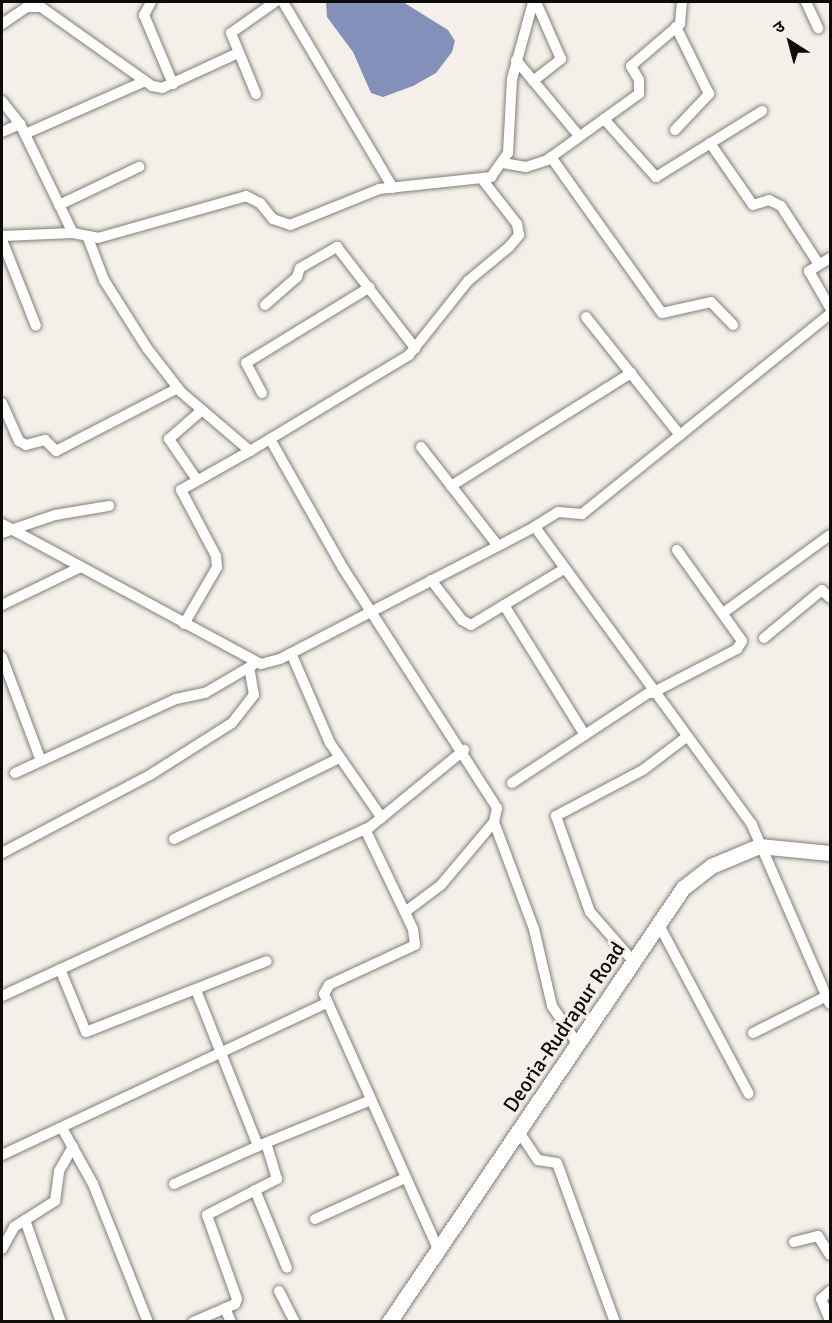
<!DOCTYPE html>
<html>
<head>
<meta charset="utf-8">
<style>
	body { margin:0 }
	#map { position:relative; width:832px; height:1323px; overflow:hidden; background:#f4f0e9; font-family:Signika,"Noto Sans Devanagari",sans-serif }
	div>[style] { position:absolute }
	.water>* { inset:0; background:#8390ba }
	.roads { filter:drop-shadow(0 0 2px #827f78) drop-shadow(0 0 2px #827f78) }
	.street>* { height:10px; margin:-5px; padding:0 5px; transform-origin:5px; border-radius:5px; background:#fff }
	.secondary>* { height:15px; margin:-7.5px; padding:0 7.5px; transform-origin:7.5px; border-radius:7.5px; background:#fff }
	span { translate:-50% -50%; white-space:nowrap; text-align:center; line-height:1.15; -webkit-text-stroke:6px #f4f0e9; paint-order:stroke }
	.street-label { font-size:21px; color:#0e0c0a }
	.frame { position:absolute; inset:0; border:3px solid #0e0c0a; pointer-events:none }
	.north { position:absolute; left:760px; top:12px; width:60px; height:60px; -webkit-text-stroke:4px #f4f0e9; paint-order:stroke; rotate:324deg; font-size:16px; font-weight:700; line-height:24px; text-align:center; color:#0e0c0a }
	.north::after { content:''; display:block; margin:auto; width:21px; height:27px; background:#0e0c0a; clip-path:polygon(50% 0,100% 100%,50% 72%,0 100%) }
</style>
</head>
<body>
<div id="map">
	<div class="water">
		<div style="clip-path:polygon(326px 2px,403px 2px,448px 30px,455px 41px,452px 52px,436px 73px,413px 86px,383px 97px,371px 93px,353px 52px,327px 17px)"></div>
	</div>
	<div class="roads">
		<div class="street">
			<div style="left:151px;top:2px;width:15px;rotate:118deg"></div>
			<div style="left:144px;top:15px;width:75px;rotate:67.2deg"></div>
			<div style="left:283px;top:2px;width:216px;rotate:59.4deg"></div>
			<div style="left:806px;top:2px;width:29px;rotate:65deg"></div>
			<div style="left:2px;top:24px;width:30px;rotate:-34deg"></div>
			<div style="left:27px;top:7px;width:14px"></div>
			<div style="left:41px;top:7px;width:136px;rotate:35.4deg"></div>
			<div style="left:152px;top:86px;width:10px;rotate:11deg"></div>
			<div style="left:162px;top:88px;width:84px;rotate:-24.7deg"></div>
			<div style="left:516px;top:60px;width:99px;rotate:50.3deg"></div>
			<div style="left:533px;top:81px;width:36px;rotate:-38deg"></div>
			<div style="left:561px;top:59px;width:62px;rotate:-113.7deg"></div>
			<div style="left:256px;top:94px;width:66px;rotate:-112.3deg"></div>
			<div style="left:231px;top:33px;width:54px;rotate:-35.2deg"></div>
			<div style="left:2px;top:101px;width:29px;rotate:52deg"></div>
			<div style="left:20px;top:124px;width:121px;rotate:64.1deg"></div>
			<div style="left:604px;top:119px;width:78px;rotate:48.1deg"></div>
			<div style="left:656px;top:177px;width:125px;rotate:-31.9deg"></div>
			<div style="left:675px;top:130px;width:50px;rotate:-46.6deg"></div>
			<div style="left:709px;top:94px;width:75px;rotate:-116.2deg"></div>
			<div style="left:2px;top:132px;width:20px;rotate:-24deg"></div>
			<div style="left:25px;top:134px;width:131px;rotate:-23.8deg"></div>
			<div style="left:710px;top:143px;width:75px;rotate:55.3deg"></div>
			<div style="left:753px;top:205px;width:17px;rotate:-17deg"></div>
			<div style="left:769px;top:200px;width:13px;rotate:27deg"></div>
			<div style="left:781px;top:206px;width:68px;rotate:57deg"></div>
			<div style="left:551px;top:157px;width:191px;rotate:54.6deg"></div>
			<div style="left:662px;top:313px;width:50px;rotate:-12.7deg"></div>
			<div style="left:711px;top:302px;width:32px;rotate:46deg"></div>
			<div style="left:503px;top:163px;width:23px;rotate:10deg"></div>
			<div style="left:526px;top:167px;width:22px;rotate:-18deg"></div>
			<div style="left:547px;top:160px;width:113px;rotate:-35.7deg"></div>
			<div style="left:639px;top:94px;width:14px;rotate:-90deg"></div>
			<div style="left:639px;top:80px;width:16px;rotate:-120deg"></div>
			<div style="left:631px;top:66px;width:65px;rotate:-40.6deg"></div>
			<div style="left:680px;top:24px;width:22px;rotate:-85deg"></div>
			<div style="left:59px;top:205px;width:89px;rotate:-25.4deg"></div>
			<div style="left:2px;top:236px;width:71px;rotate:-2.4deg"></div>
			<div style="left:73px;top:233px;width:25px;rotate:11deg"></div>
			<div style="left:98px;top:238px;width:154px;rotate:-15.8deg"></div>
			<div style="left:246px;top:196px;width:16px;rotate:27deg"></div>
			<div style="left:260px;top:203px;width:21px;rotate:51deg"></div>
			<div style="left:273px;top:219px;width:18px;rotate:19deg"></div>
			<div style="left:290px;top:225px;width:96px;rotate:-22deg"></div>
			<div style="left:379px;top:189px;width:113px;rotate:-6.1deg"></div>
			<div style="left:491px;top:177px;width:29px;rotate:-55deg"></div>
			<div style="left:508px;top:153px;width:74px;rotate:-86.9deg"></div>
			<div style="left:512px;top:79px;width:80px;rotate:-74.7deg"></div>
			<div style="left:88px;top:238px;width:45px;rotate:69.1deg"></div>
			<div style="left:104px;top:280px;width:80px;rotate:57.7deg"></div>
			<div style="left:147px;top:348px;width:56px;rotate:52.3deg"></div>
			<div style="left:181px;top:392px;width:91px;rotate:40.5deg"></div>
			<div style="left:250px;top:451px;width:186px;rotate:-31.1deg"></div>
			<div style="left:409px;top:355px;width:95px;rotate:-51.4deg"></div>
			<div style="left:468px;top:281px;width:53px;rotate:-39.7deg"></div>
			<div style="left:509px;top:247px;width:16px;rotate:-50deg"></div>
			<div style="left:519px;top:235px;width:11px;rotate:-100deg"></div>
			<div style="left:517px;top:224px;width:57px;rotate:-127.9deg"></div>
			<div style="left:2px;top:240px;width:92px;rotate:68.4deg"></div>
			<div style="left:830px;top:258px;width:25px;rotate:148deg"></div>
			<div style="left:809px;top:271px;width:43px;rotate:60.4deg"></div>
			<div style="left:265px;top:305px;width:43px;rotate:-41.2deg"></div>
			<div style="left:297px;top:277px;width:9px;rotate:-72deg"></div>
			<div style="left:300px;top:268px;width:43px;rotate:-29.6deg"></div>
			<div style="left:337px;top:247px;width:128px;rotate:52.3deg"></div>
			<div style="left:586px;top:317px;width:151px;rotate:51.5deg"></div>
			<div style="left:262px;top:393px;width:34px;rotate:-118deg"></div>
			<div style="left:246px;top:363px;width:145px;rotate:-31.5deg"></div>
			<div style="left:2px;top:403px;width:42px;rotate:65.9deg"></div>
			<div style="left:19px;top:441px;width:8px;rotate:30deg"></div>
			<div style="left:26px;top:445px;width:20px;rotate:-15deg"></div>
			<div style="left:45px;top:440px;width:16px;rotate:45deg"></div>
			<div style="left:56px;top:451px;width:137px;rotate:-27.3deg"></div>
			<div style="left:270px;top:439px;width:148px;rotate:60.5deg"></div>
			<div style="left:343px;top:568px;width:285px;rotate:57.3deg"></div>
			<div style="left:497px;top:808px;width:14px;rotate:102deg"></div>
			<div style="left:494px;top:822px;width:82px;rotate:130.1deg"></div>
			<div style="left:441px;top:885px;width:45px;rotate:143.1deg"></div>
			<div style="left:421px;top:447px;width:125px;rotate:52.1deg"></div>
			<div style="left:197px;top:480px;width:50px;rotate:-124.3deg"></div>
			<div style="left:169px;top:439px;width:44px;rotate:-41.3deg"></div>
			<div style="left:451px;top:486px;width:213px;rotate:-32.1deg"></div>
			<div style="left:2px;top:524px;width:294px;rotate:28.4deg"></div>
			<div style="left:261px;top:664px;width:20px;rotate:-15deg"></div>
			<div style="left:280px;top:659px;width:287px;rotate:-27.4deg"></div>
			<div style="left:535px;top:527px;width:369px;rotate:53.9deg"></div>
			<div style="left:752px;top:825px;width:195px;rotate:66.5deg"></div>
			<div style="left:534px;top:527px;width:28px;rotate:-32deg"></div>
			<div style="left:558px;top:512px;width:24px;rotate:5deg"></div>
			<div style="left:582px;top:514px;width:319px;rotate:-38.9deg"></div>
			<div style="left:2px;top:533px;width:56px;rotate:-18.8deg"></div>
			<div style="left:55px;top:515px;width:55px;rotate:-9.5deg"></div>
			<div style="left:431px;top:580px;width:51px;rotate:52.2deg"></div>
			<div style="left:462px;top:620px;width:10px;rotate:29deg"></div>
			<div style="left:471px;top:625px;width:109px;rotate:-31.1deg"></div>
			<div style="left:2px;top:605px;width:88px;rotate:-25.7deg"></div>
			<div style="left:504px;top:605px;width:153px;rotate:58.1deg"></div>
			<div style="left:723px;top:613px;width:132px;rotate:-36.1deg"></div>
			<div style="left:184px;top:624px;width:66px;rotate:-59.9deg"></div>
			<div style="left:217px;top:567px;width:11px;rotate:-95deg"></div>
			<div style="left:216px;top:556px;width:75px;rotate:-117.9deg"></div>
			<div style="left:181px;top:490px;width:79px;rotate:-29.5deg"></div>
			<div style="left:764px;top:638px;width:75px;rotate:-39.6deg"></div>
			<div style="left:822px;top:590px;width:11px;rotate:45deg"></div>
			<div style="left:291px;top:653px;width:98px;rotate:66.6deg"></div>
			<div style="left:330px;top:743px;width:91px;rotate:55.3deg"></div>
			<div style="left:2px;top:657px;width:111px;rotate:69.4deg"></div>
			<div style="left:652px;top:693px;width:96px;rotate:-27.4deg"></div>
			<div style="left:737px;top:649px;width:9px;rotate:-58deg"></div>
			<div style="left:742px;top:641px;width:112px;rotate:-125.5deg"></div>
			<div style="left:15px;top:773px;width:177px;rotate:-24.7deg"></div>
			<div style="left:176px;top:699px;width:30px;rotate:-12deg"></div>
			<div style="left:205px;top:693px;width:56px;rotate:-30.3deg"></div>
			<div style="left:512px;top:783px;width:165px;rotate:-33.4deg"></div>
			<div style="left:494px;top:822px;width:114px;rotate:69.5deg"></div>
			<div style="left:534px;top:929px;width:79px;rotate:76.8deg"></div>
			<div style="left:552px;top:1006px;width:48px;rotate:56deg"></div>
			<div style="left:365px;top:829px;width:111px;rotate:64.4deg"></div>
			<div style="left:413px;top:929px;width:16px;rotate:83deg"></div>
			<div style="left:415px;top:945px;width:95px;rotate:155.1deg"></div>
			<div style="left:329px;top:985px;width:10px;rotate:119deg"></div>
			<div style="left:324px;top:994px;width:279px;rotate:65.9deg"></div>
			<div style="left:174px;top:839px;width:184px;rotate:-26.1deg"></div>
			<div style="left:2px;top:853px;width:167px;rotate:-27.8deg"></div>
			<div style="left:150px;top:775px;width:97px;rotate:-32.4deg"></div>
			<div style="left:232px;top:723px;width:36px;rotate:-52deg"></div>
			<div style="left:254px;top:695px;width:28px;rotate:-100deg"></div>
			<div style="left:659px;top:925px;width:191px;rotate:62deg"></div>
			<div style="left:634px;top:962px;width:67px;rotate:-131.3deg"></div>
			<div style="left:590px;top:912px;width:102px;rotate:-109.5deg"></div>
			<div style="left:556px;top:816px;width:98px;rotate:-27.9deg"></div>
			<div style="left:643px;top:770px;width:53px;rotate:-37.3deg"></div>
			<div style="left:60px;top:969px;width:68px;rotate:67.6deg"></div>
			<div style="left:86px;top:1032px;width:194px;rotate:-21.4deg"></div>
			<div style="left:196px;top:990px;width:168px;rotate:68.3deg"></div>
			<div style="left:258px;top:1146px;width:120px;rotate:-22.1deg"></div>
			<div style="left:2px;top:996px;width:405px;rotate:-24.7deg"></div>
			<div style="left:370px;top:827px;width:122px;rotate:-39.3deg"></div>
			<div style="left:753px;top:1033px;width:83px;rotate:-26.6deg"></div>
			<div style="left:62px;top:1128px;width:64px;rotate:61deg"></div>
			<div style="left:93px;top:1184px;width:149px;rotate:68.3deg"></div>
			<div style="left:519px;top:1132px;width:34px;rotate:56deg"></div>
			<div style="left:538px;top:1160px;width:19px;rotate:9deg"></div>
			<div style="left:557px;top:1163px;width:169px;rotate:70deg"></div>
			<div style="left:2px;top:1155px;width:359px;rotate:-25.1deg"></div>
			<div style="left:174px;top:1184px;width:92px;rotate:-24.3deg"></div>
			<div style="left:255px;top:1190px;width:84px;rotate:67.7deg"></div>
			<div style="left:315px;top:1219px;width:99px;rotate:-24.5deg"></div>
			<div style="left:25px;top:1220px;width:108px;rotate:70.6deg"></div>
			<div style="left:794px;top:1242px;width:25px;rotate:-14deg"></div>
			<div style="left:818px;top:1236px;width:22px;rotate:58deg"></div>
			<div style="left:2px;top:1249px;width:25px;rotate:-61deg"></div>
			<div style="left:14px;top:1227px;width:49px;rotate:-32.4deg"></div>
			<div style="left:55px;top:1201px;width:30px;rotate:-82deg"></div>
			<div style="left:59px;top:1171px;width:28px;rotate:-60deg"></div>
			<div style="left:279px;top:1291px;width:35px;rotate:63deg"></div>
			<div style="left:830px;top:1291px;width:12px;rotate:138deg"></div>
			<div style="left:821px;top:1299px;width:23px;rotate:67deg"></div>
			<div style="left:225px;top:1308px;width:15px;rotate:67deg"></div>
			<div style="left:193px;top:1322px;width:46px;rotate:-23.2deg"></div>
			<div style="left:235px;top:1304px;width:5px;rotate:-68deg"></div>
			<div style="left:237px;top:1299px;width:89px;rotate:-109.7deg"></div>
			<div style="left:207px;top:1215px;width:79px;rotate:-27.2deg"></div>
			<div style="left:277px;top:1179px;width:34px;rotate:-107deg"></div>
		</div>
		<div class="secondary">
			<div style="left:389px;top:1322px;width:524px;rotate:-55.89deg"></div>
			<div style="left:683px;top:888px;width:36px;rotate:-38deg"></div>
			<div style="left:711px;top:866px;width:52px;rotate:-22.6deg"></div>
			<div style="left:759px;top:846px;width:71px;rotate:5.6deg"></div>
		</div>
	</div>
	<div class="street-label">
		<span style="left:564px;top:1027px;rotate:-56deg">Deoria-Rudrapur Road</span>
	</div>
	<div class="frame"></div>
	<div class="north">उ</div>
</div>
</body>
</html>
